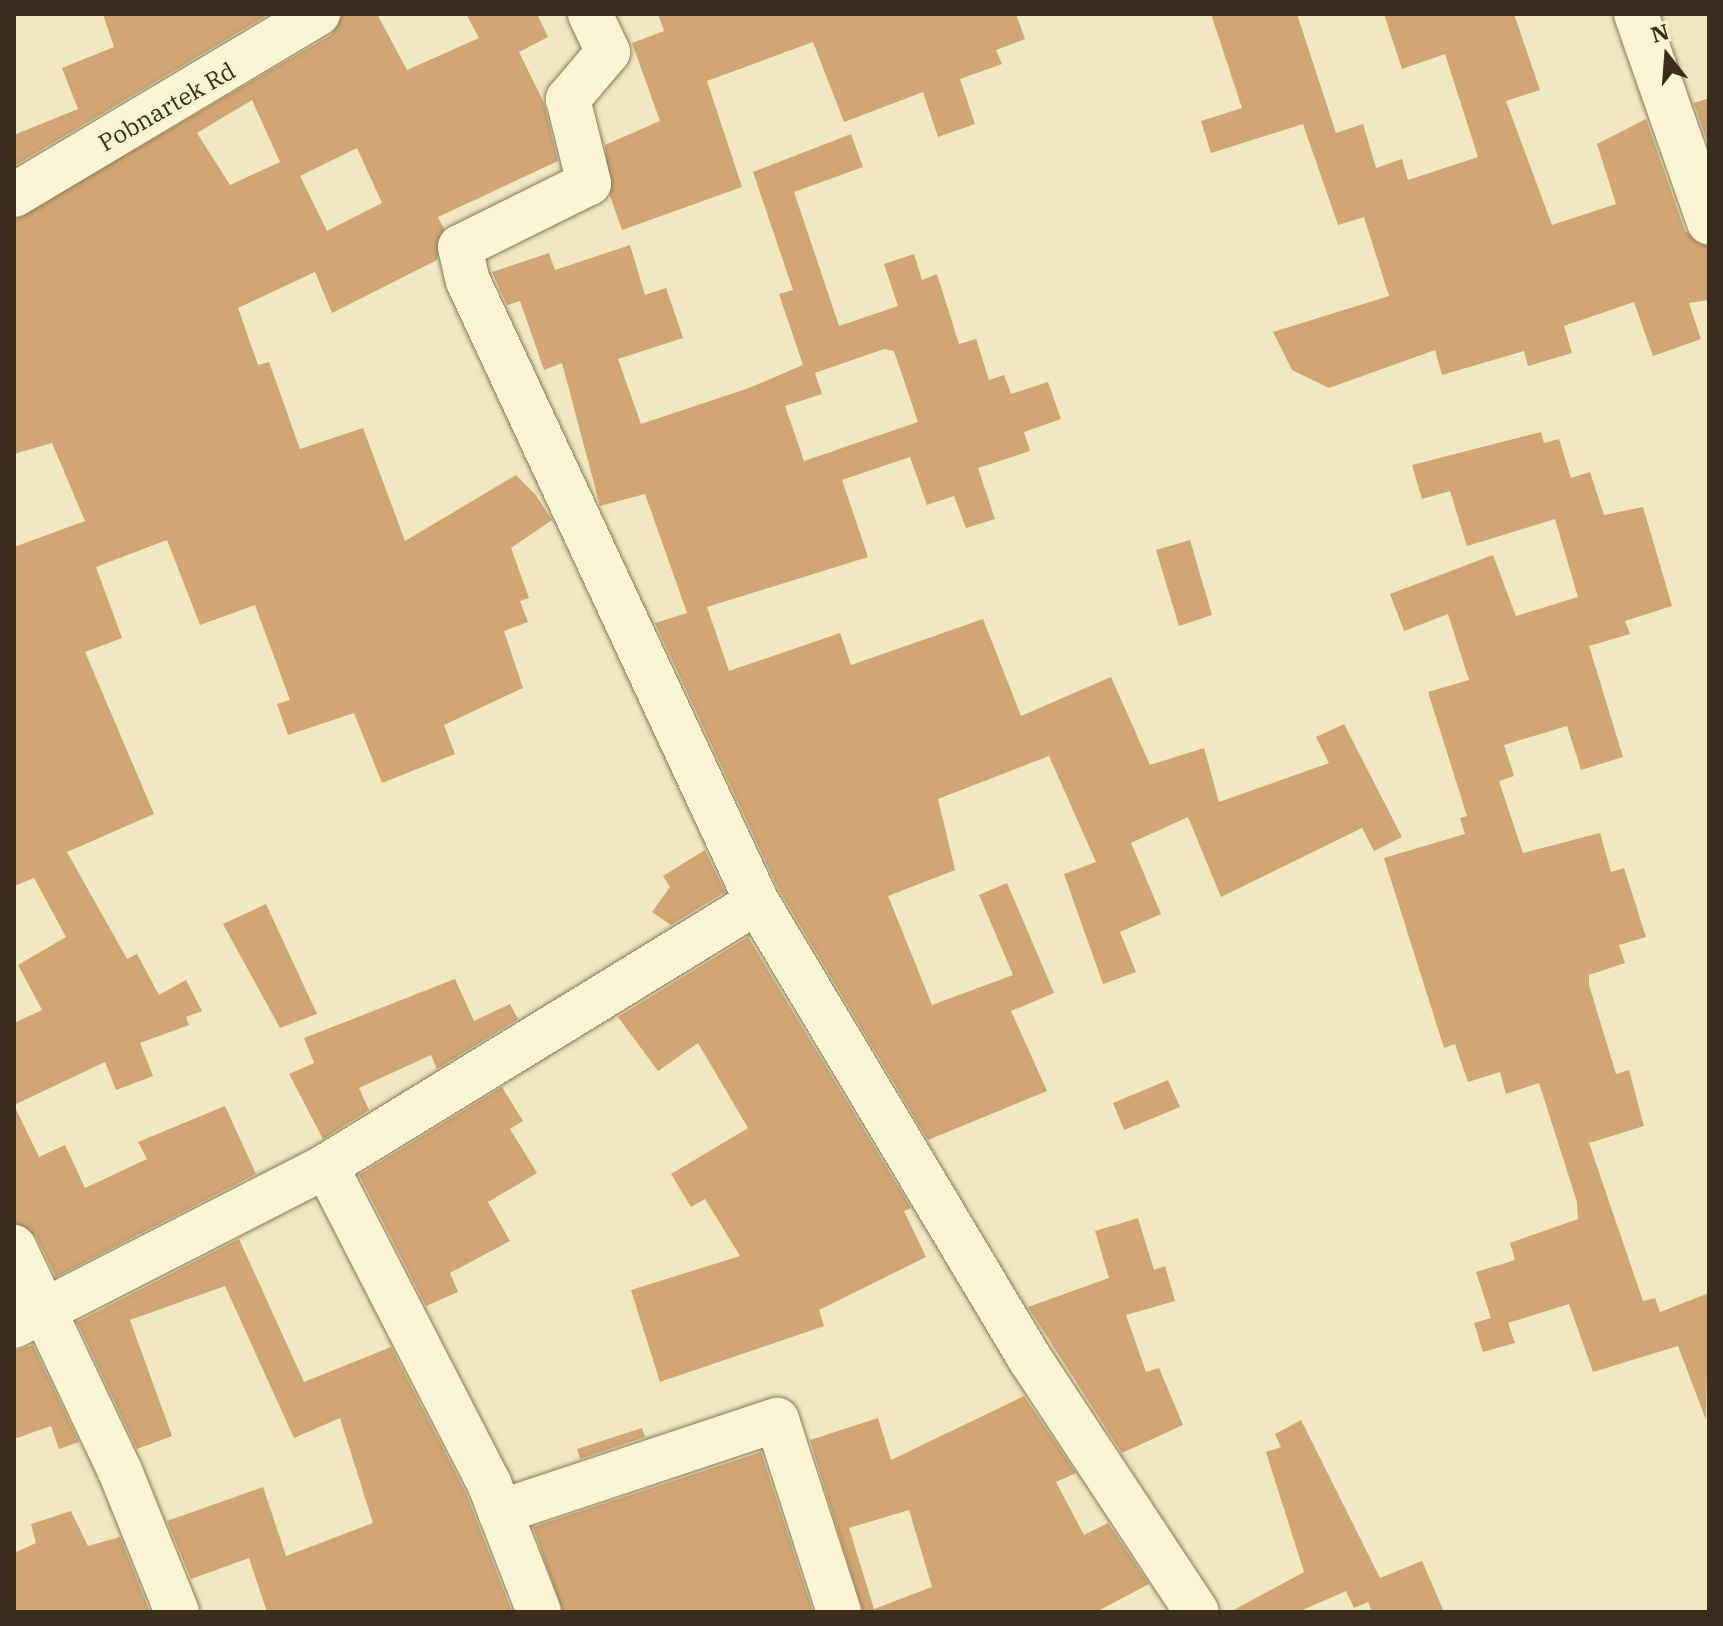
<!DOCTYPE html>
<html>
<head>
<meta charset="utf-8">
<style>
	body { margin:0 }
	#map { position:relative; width:1723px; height:1626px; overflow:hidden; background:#f0e8c0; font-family:"IBM Plex Serif",serif }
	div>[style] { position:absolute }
	.building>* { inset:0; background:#d1a674 }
	.roads { filter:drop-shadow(0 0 2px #8b7957) drop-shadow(0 0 2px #8b7957) }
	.minor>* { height:44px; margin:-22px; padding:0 22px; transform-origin:22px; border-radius:22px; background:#fbf4d4 }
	span { translate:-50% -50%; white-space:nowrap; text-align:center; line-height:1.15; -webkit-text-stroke:6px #f7f1d0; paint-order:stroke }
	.street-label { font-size:24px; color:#392e1c }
	.frame { position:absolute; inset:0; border:16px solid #392e1c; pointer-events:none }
	.north { position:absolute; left:1627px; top:16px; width:80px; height:80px; -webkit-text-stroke:6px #f7f1d0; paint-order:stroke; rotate:343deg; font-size:22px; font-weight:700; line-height:32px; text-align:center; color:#392e1c }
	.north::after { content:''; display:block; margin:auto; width:28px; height:36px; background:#392e1c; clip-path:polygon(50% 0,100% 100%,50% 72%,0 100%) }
</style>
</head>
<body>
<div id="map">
	<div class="building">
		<div style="clip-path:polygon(103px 14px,269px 14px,14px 166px,14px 135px,78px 109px,62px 68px,114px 47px)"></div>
		<div style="clip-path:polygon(evenodd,343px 14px,377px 14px,407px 70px,479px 38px,466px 14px,537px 14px,548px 37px,519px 52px,544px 103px,558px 161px,438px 217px,444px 229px,437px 260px,332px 313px,315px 272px,238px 308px,258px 365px,269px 362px,300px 449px,363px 428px,405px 541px,516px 475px,535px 494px,552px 520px,511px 548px,529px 598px,520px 601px,528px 622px,504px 631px,523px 688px,444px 725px,455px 754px,382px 783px,354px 713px,288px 735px,277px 704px,290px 700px,255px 605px,200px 625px,167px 540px,96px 567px,122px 638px,85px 652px,154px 814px,67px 852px,127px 959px,137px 954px,159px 995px,186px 980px,202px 1011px,186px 1017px,189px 1025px,140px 1043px,153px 1076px,116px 1090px,105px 1062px,14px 1105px,39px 1157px,65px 1145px,85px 1188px,147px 1159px,138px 1142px,225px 1106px,256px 1174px,56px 1277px,36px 1236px,14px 1222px,14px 1023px,42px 1010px,18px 965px,66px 937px,34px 878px,14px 886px,14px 547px,85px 521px,52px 443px,14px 454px,14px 220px,331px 35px,343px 14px,252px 100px,280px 162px,230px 185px,197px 133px,252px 100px,343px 14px,357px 148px,382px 203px,327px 231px,300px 176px,357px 148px)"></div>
		<div style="clip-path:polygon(658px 14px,1016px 14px,1025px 39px,996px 50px,1002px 64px,960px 79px,975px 124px,938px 137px,923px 92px,844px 122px,813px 42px,707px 81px,742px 187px,622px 230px,610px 196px,605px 145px,660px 121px,632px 43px,664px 31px)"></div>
		<div style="clip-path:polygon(1211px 14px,1297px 14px,1336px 133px,1363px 124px,1376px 168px,1402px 159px,1408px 180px,1478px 157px,1445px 54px,1402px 69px,1384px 14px,1514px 14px,1540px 90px,1506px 101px,1552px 225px,1616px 204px,1597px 144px,1646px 119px,1685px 231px,1709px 247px,1709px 300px,1689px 303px,1701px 339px,1653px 356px,1634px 302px,1564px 326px,1572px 353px,1528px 366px,1524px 351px,1442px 375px,1435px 350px,1329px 388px,1292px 370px,1273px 332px,1389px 296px,1364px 217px,1338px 225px,1303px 124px,1211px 153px,1201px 121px,1242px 108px)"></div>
		<div style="clip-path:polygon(1709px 98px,1709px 147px,1694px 103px)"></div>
		<div style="clip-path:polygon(evenodd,851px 134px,863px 167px,794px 192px,839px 326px,898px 306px,884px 264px,914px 254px,922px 280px,937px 274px,959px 344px,976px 339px,989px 380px,1004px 375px,1011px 394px,1048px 382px,1061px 419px,1024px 432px,1030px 451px,978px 468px,995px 519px,966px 528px,954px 496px,927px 505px,910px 457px,842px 480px,868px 557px,707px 607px,729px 671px,840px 633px,851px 665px,983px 619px,1021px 716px,1111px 677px,1150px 765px,1204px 748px,1219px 802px,1329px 763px,1316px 737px,1344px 724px,1402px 837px,1374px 851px,1362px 828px,1221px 897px,1188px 817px,1131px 843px,1161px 914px,1120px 932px,1136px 972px,1103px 984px,1064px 874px,1096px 862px,1049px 756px,938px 799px,955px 870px,888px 896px,932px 1005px,1013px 975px,979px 895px,1007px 883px,1054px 993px,1011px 1011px,1047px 1091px,928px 1140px,779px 890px,655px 623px,687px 613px,645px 494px,600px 506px,562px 363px,544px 370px,520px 301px,507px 305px,492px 272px,549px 253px,555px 270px,630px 245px,645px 295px,666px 288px,683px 338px,618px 359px,641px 424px,749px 388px,803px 365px,779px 294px,793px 290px,753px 172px,851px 134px,884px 349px,894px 351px,918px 422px,804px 461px,785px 406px,822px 394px,815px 373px,884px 349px)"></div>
		<div style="clip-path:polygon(1541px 432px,1544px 443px,1559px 439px,1571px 478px,1590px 472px,1604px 515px,1643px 507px,1672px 606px,1625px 621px,1630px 634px,1589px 646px,1623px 757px,1581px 770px,1567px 726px,1504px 745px,1514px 776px,1499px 781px,1523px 853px,1600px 833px,1611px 872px,1624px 868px,1646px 937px,1619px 945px,1625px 963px,1589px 975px,1589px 985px,1616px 1074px,1629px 1070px,1644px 1126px,1589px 1143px,1643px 1301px,1655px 1298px,1660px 1312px,1709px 1293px,1706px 1420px,1678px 1346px,1593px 1372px,1569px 1304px,1508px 1323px,1515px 1343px,1483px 1352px,1474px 1323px,1491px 1318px,1476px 1272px,1515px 1260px,1510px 1243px,1578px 1219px,1577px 1202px,1539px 1083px,1506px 1094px,1500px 1072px,1468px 1082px,1455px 1044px,1444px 1048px,1384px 858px,1465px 834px,1460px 818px,1467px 816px,1428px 692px,1469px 680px,1448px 614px,1404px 631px,1390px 594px,1493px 555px,1516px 616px,1578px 597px,1555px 519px,1467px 546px,1450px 491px,1422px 499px,1412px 465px)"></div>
		<div style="clip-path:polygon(1190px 540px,1212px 615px,1179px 626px,1156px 550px)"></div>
		<div style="clip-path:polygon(705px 850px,725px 892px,671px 925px,652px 912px,670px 887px,663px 876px)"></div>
		<div style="clip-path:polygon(266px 904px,317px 1014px,280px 1028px,223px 924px)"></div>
		<div style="clip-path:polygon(748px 937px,911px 1208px,904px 1211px,926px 1257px,819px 1310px,824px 1326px,660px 1382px,631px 1290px,740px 1256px,705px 1199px,691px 1207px,671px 1174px,748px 1128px,698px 1043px,658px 1071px,618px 1017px)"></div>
		<div style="clip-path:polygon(455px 979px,474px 1021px,510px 1004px,518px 1019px,437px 1069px,431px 1055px,359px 1088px,369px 1110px,323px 1139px,289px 1074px,314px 1063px,304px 1038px)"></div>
		<div style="clip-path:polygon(1168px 1080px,1180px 1107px,1124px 1130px,1113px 1103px)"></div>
		<div style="clip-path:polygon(502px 1087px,523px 1121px,510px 1129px,537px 1173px,488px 1202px,510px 1241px,450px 1273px,458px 1292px,426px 1306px,359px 1175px)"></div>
		<div style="clip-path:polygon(1138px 1218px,1154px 1270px,1165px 1266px,1175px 1301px,1126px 1315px,1146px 1372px,1159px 1368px,1183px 1425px,1122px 1453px,1028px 1307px,1109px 1278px,1095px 1231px)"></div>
		<div style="clip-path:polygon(239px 1239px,304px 1382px,391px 1347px,466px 1493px,512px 1612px,267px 1612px,249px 1558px,191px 1579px,167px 1521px,263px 1487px,286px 1556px,373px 1523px,340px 1418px,294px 1438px,225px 1286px,130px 1320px,172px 1436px,137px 1449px,77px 1322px)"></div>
		<div style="clip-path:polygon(33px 1345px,79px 1442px,59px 1449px,51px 1426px,14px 1439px,14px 1351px)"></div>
		<div style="clip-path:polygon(evenodd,1024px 1396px,1076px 1473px,1056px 1482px,1084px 1535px,1108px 1523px,1149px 1584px,1096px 1612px,863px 1612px,810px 1440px,878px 1418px,891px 1460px,1024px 1396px,909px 1510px,932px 1587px,874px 1609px,849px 1528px,909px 1510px)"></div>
		<div style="clip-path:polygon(1301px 1420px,1380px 1578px,1422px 1561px,1444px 1612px,1372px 1612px,1368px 1602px,1354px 1608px,1346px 1591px,1298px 1612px,1230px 1612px,1304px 1572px,1266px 1452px,1281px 1447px,1275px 1434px)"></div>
		<div style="clip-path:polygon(642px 1428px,645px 1437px,580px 1459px,577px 1449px)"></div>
		<div style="clip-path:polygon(761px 1452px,813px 1612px,563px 1612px,533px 1527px)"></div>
		<div style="clip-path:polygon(71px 1511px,88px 1546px,120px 1537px,150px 1612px,14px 1612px,14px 1553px,36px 1543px,31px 1524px)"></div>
	</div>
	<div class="roads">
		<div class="minor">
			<div style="left:590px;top:14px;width:42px;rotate:64.7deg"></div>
			<div style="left:608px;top:52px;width:62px;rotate:130.4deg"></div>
			<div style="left:568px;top:99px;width:87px;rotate:76deg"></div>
			<div style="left:589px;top:183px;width:144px;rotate:153.6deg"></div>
			<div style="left:460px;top:247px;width:35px;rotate:77deg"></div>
			<div style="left:468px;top:281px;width:685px;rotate:65.04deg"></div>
			<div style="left:1636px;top:14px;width:221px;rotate:70.7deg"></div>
			<div style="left:14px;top:195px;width:354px;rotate:-30.8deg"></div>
			<div style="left:326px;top:1166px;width:356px;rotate:62.8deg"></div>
			<div style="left:489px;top:1483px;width:138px;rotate:68.8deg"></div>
			<div style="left:14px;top:1247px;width:248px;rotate:64.7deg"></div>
			<div style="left:120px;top:1471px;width:152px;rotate:68deg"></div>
			<div style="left:14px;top:1326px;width:351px;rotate:-27.1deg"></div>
			<div style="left:326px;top:1166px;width:505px;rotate:-31.49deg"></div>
			<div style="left:757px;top:902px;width:532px;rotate:59.15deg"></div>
			<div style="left:1030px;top:1359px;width:303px;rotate:56.6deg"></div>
			<div style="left:500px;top:1512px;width:292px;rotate:-18.4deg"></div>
			<div style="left:777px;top:1420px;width:202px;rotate:72.1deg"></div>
		</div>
	</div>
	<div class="street-label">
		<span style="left:167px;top:107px;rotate:-30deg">Pobnartek Rd</span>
	</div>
	<div class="frame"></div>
	<div class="north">N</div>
</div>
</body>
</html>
